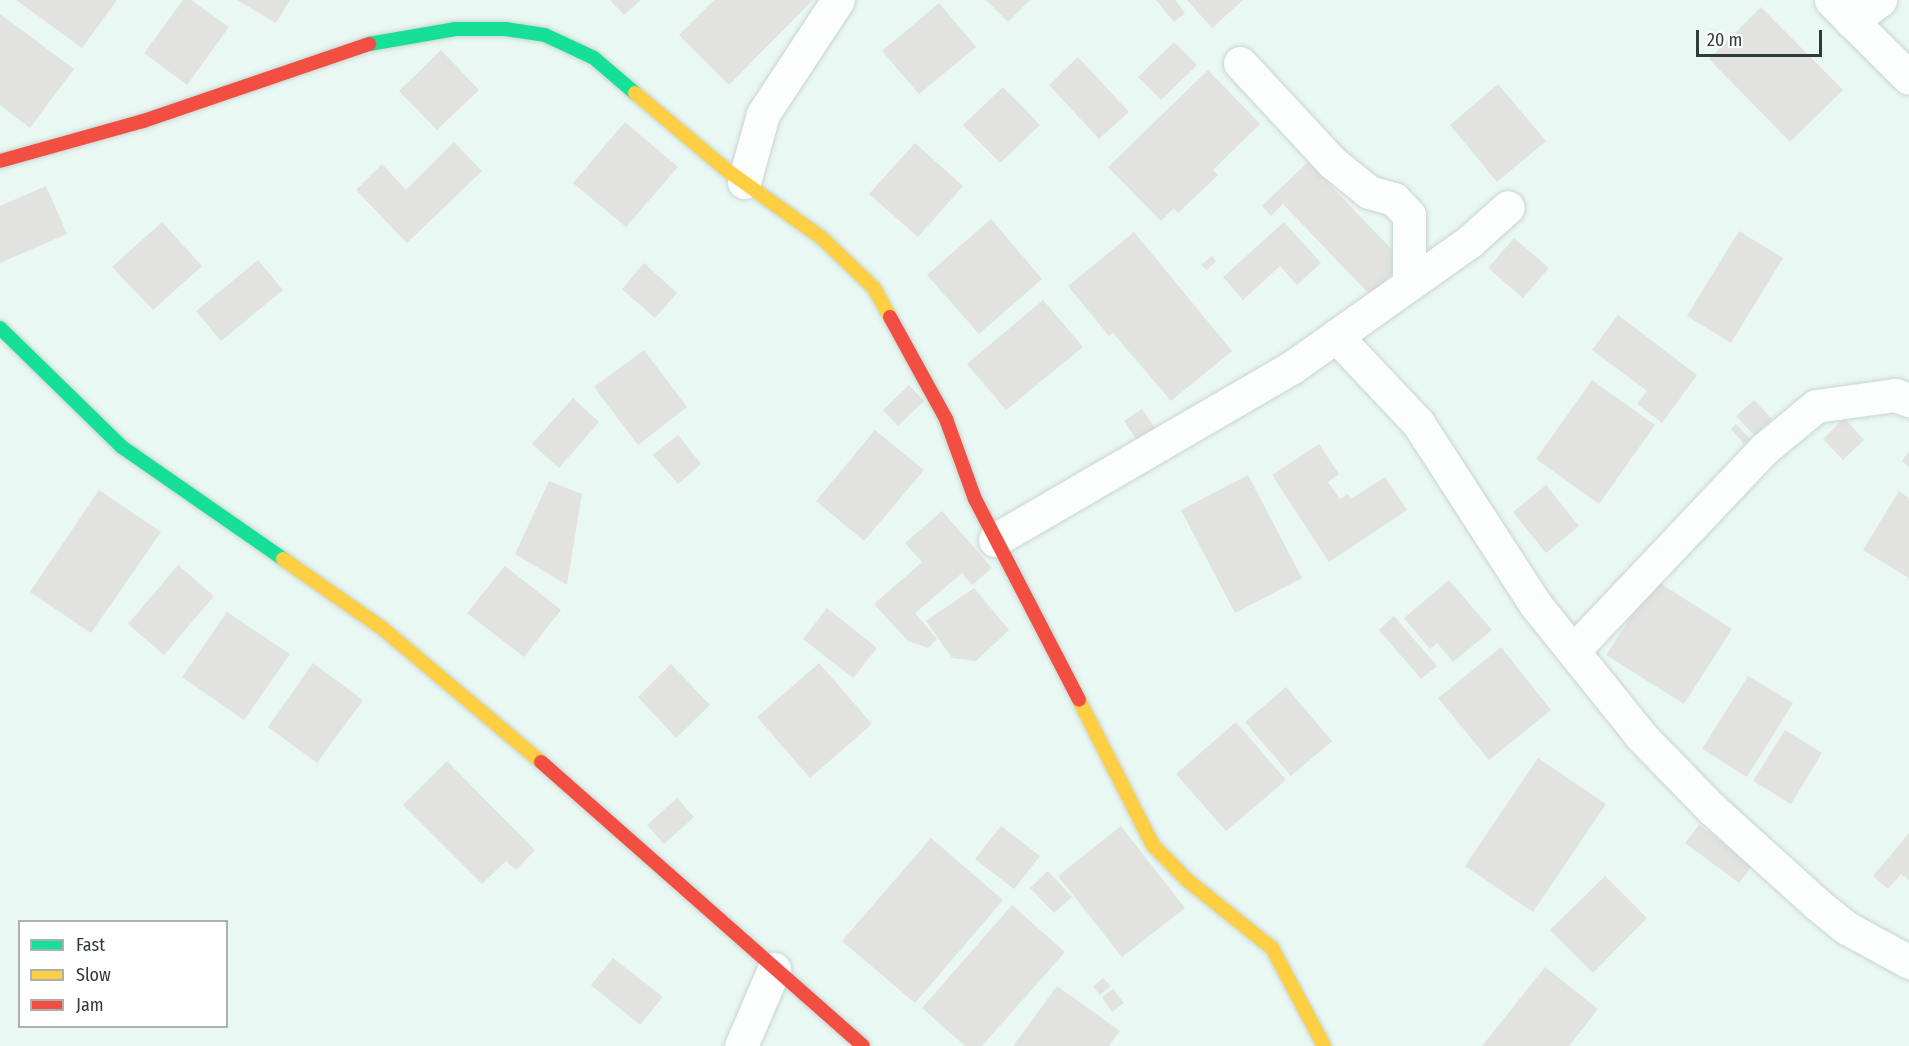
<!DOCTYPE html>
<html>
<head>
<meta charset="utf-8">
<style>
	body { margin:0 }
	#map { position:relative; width:1909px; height:1046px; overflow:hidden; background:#eaf8f4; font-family:"Fira Sans Condensed",sans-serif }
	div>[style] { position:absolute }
	.building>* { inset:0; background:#e2e2e1 }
	.roads { filter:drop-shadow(0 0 2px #c8d5d1) drop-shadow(0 0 2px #c8d5d1) }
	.street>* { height:33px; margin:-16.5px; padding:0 16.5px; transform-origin:16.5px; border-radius:16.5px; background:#fcfefd }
	.fast>* { height:14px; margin:-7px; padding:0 7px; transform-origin:7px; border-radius:7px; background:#16e098 }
	.slow>* { height:14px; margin:-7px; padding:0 7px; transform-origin:7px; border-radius:7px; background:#ffcf43 }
	.jam>* { height:14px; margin:-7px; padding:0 7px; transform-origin:7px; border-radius:7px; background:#f24e42 }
	span { translate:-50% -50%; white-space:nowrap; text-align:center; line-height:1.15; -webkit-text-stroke:4.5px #fff; paint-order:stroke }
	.legend { position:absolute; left:18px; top:920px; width:210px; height:108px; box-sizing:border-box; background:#fff; border:2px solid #acb1b0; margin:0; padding:8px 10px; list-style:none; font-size:18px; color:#303c39 }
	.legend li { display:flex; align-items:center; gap:12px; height:30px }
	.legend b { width:30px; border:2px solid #acb1b0 }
	.scale { position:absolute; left:1696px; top:30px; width:126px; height:27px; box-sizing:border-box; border:3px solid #303c39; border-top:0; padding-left:8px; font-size:18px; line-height:21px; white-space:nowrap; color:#303c39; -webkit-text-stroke:4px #fff; paint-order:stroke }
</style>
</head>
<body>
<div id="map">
	<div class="building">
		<div style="clip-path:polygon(16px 0,117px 0,82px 48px)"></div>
		<div style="clip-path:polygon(183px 0,191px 0,229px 27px,187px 85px,144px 53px)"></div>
		<div style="clip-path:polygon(237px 0,290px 0,276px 23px)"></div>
		<div style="clip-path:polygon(610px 0,641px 0,624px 15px)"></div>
		<div style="clip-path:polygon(714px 0,813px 0,729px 85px,679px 35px)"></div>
		<div style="clip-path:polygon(986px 0,1030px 0,1008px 22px)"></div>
		<div style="clip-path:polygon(1156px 0,1175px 0,1185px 13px,1174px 22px)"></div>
		<div style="clip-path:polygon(1187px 0,1243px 0,1212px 28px)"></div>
		<div style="clip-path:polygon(939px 3px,976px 47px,919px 94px,882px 51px)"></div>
		<div style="clip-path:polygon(1761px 7px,1843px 90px,1790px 142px,1709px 59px)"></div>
		<div style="clip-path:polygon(0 14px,74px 69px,30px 128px,0 105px)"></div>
		<div style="clip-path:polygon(1174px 42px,1197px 65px,1161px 100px,1138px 77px)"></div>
		<div style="clip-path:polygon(441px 50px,479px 90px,437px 130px,399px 91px)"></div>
		<div style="clip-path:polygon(1078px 57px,1129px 112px,1099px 139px,1049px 85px)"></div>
		<div style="clip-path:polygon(1208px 70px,1260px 124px,1213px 170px,1218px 175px,1178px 213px,1174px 208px,1161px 221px,1108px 167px)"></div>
		<div style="clip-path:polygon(1498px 84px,1546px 141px,1497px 182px,1450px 125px)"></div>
		<div style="clip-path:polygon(1003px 87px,1040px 125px,1000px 163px,963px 125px)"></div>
		<div style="clip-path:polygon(625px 122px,678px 167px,626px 227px,573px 183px)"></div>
		<div style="clip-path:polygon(454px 142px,482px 171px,407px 243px,356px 190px,382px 164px,406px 190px)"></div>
		<div style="clip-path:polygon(915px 143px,963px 186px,918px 237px,869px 194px)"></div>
		<div style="clip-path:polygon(1308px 162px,1404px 262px,1370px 295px,1283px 204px,1271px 216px,1262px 206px)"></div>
		<div style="clip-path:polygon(46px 186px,67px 234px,0 263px,0 206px)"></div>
		<div style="clip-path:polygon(991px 219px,1042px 279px,979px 334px,927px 275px)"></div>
		<div style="clip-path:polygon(162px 222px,202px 266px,153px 310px,112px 267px)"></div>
		<div style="clip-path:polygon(1284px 222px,1321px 263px,1297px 285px,1280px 266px,1243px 300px,1223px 277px)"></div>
		<div style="clip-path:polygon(1739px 231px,1783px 258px,1731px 343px,1687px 316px)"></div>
		<div style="clip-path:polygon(1134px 232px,1232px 351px,1171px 401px,1113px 333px,1109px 336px,1068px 286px)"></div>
		<div style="clip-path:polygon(1514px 238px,1549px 268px,1523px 298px,1488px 268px)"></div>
		<div style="clip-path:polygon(1212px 256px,1216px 261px,1207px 270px,1201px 265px)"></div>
		<div style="clip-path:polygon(258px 260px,283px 290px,221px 341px,196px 311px)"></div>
		<div style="clip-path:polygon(644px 263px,677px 293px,655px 318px,622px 289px)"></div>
		<div style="clip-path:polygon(1043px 300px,1083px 347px,1006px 410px,967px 364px)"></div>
		<div style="clip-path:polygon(1618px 315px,1697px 375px,1662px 423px,1637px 404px,1647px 391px,1592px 350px)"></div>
		<div style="clip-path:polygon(644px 350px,687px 407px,638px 445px,594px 387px)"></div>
		<div style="clip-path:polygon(1592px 380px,1655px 425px,1599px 504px,1536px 459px)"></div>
		<div style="clip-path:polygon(909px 385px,924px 401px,898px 426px,883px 410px)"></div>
		<div style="clip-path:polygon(573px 398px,599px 422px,559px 468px,532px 444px)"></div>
		<div style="clip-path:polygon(1754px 400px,1772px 419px,1754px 435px,1736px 416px)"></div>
		<div style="clip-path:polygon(1142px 409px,1159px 434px,1141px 446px,1124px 421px)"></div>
		<div style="clip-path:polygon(1844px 418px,1864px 440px,1843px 460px,1823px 439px)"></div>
		<div style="clip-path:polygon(1736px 424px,1750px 439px,1744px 444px,1731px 429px)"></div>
		<div style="clip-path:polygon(875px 430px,924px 470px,864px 541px,816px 501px)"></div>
		<div style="clip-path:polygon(678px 435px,701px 464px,678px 484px,653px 455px)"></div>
		<div style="clip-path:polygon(1319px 444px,1339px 474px,1328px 482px,1340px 499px,1348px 494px,1351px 499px,1385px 477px,1407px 510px,1329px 562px,1272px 475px)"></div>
		<div style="clip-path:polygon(1909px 451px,1909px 467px,1902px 461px)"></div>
		<div style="clip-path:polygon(1248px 475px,1302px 578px,1235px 613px,1181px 510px)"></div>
		<div style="clip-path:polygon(549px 481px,582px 494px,567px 585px,515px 554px)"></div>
		<div style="clip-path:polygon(1546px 485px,1579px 526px,1546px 553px,1513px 512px)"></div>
		<div style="clip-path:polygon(99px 490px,161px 532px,91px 633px,30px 592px)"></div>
		<div style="clip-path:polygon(1899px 491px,1909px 498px,1909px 578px,1863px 550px)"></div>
		<div style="clip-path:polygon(942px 511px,992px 568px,972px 585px,962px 573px,915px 613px,937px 639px,928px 648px,908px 641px,874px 604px,922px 562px,905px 543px)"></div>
		<div style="clip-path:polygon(178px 565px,214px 596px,164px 655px,128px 624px)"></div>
		<div style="clip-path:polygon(505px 566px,561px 610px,524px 657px,467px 613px)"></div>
		<div style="clip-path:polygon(1449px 580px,1492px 630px,1453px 662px,1437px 643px,1430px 649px,1404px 618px)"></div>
		<div style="clip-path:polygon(1655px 580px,1732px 629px,1684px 704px,1606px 655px)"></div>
		<div style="clip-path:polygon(974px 588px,1009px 630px,976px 661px,952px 658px,926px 621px)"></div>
		<div style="clip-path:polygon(827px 608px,877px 648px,853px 678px,803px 639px)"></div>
		<div style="clip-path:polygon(227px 612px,290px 654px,244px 720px,182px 677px)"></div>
		<div style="clip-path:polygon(1394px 616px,1437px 666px,1421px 679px,1379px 630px)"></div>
		<div style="clip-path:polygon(1501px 647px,1551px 710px,1489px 760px,1438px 698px)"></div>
		<div style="clip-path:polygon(313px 663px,363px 700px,317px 763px,268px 727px)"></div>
		<div style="clip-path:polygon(819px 663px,872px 724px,810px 778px,757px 717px)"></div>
		<div style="clip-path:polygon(671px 664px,710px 705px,676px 738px,638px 697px)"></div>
		<div style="clip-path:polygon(1748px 676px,1793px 703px,1747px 777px,1702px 749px)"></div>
		<div style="clip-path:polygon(1286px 687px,1332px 741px,1291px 776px,1245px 722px)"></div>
		<div style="clip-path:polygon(1236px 722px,1286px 780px,1226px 831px,1176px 774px)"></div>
		<div style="clip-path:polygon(1785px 730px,1822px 753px,1791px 804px,1753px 781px)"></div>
		<div style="clip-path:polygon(1538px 758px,1606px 804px,1533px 912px,1465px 866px)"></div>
		<div style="clip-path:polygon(447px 761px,535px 850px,516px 870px,506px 861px,482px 884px,403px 805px)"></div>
		<div style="clip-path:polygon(677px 798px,694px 817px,664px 844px,647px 825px)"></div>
		<div style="clip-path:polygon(1699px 825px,1753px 865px,1739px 883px,1685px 843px)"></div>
		<div style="clip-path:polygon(1001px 826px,1040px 856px,1014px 889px,975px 859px)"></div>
		<div style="clip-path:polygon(1121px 826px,1185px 908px,1122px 957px,1058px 876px)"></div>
		<div style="clip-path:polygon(1909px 833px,1909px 880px,1901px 874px,1888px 889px,1873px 876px)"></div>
		<div style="clip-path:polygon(931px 838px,1003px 900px,915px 1003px,842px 941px)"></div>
		<div style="clip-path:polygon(1048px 871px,1072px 897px,1054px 913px,1030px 888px)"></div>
		<div style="clip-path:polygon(1605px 876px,1647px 918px,1593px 973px,1550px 930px)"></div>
		<div style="clip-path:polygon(1012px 905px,1065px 952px,982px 1046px,965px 1046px,922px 1008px)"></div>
		<div style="clip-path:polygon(613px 958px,663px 997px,640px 1025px,591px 985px)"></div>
		<div style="clip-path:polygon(1545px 967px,1598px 1009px,1569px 1046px,1482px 1046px)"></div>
		<div style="clip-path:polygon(1103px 978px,1111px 986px,1100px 995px,1093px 987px)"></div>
		<div style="clip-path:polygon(1057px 986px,1120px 1031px,1109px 1046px,1013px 1046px)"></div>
		<div style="clip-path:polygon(1113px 989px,1124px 1003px,1112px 1012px,1102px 997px)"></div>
	</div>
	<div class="roads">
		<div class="street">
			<div style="left:1831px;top:0;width:110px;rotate:45deg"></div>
			<div style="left:1851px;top:21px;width:36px;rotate:-36deg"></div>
			<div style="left:1240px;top:63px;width:137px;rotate:47.1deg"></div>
			<div style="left:1333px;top:163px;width:46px;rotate:38.9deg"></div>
			<div style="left:1369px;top:192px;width:26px;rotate:16deg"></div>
			<div style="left:1394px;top:199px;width:22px;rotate:47deg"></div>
			<div style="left:1409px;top:215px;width:69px;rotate:90deg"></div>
			<div style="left:744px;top:182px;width:71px;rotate:-74.4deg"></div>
			<div style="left:763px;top:114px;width:136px;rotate:-56.7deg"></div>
			<div style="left:1336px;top:336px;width:120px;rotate:46.7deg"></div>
			<div style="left:1418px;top:423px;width:216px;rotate:57.1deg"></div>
			<div style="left:1535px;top:604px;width:169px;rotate:51.2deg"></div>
			<div style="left:1641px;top:736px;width:102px;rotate:45.8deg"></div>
			<div style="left:1712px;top:809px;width:142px;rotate:42.1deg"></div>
			<div style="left:1817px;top:904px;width:38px;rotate:39deg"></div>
			<div style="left:1847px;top:928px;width:71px;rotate:28.7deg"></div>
			<div style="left:995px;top:540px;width:342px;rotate:-30.2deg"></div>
			<div style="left:1291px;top:368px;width:218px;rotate:-35.3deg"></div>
			<div style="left:1469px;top:242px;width:52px;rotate:-41.9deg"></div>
			<div style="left:1573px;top:651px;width:278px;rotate:-46.6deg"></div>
			<div style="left:1764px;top:449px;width:67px;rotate:-39.6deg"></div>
			<div style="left:1816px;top:406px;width:80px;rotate:-7.9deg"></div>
			<div style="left:1895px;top:395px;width:15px;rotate:20deg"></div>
			<div style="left:741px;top:1046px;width:84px;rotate:-66.8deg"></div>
		</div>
		<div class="fast">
			<div style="left:369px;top:44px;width:88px;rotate:-9.8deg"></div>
			<div style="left:456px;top:29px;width:49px"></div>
			<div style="left:505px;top:29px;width:40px;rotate:8.5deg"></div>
			<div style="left:545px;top:35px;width:54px;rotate:25.1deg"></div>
			<div style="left:594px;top:58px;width:54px;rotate:40.5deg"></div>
			<div style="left:0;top:328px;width:170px;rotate:44.3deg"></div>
			<div style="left:122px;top:447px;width:196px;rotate:34.8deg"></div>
		</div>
		<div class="slow">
			<div style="left:635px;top:93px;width:121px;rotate:40deg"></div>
			<div style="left:728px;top:171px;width:115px;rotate:35.5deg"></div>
			<div style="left:822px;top:238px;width:72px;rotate:43.9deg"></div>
			<div style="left:874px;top:288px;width:33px;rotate:61deg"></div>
			<div style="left:283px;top:559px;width:121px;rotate:34.9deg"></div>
			<div style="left:382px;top:628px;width:208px;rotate:40.1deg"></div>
			<div style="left:1079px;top:700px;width:163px;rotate:63deg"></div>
			<div style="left:1153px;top:845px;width:49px;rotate:45.8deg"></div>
			<div style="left:1187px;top:880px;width:109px;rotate:38.7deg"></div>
			<div style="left:1272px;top:948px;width:111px;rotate:62deg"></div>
		</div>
		<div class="jam">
			<div style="left:0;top:161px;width:148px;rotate:-15.6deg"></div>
			<div style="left:143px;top:121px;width:239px;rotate:-18.8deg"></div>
			<div style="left:890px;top:317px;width:116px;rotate:61.2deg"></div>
			<div style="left:946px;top:419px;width:85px;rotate:70.1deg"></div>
			<div style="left:975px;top:499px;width:226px;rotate:62.6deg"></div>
			<div style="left:541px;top:762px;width:429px;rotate:41.4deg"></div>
		</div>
	</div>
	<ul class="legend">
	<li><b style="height:8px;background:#16e098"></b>Fast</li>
	<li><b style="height:8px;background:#ffcf43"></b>Slow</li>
	<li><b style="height:8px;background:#f24e42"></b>Jam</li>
	</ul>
	<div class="scale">20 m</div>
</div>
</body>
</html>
